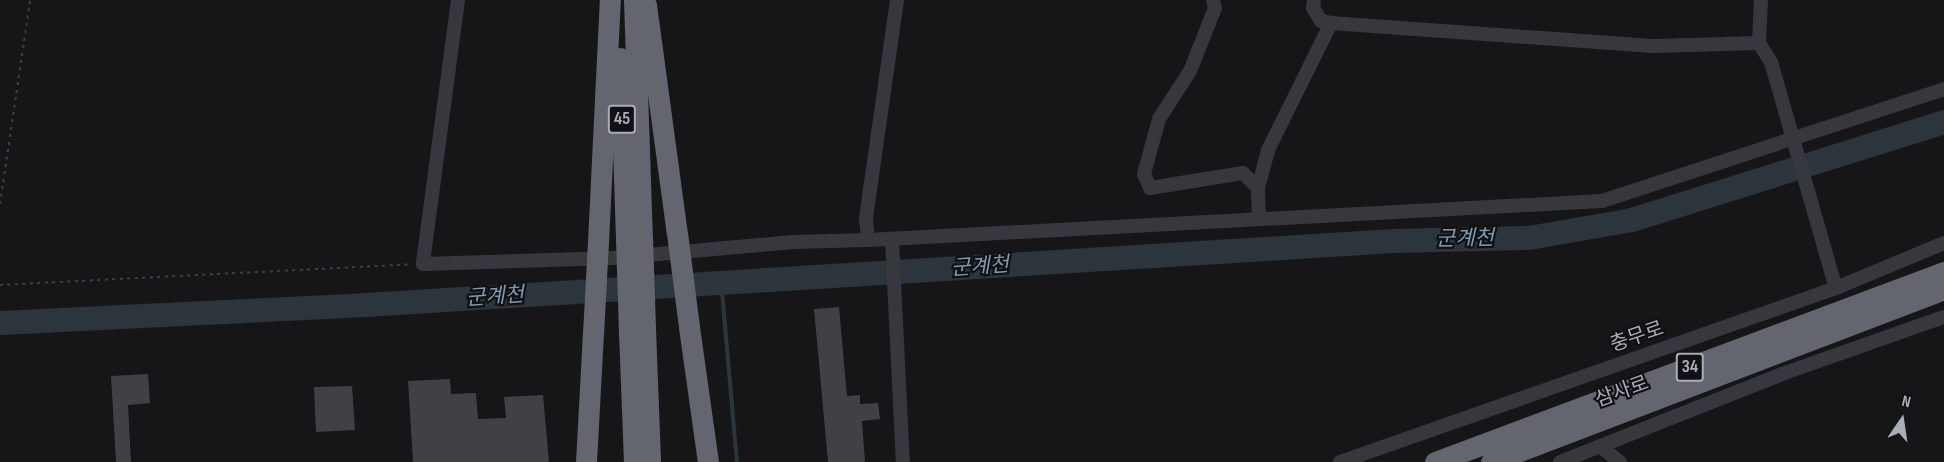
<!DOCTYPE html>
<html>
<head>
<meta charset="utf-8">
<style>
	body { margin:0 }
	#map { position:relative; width:1944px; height:462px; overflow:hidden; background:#161618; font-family:"Sofia Sans Condensed","Noto Sans KR",sans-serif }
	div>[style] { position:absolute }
	.stream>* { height:4px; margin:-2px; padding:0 2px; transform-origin:2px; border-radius:2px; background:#2c353c }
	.river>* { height:24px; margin:-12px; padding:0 12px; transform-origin:12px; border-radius:12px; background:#2c353c }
	.building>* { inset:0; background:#404145 }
	.path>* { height:2px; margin-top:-1px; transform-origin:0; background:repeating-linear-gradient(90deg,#3d3f44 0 3px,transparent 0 7.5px) }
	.minor>* { height:14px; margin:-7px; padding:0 7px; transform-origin:7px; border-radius:7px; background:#37383d }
	.highway>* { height:21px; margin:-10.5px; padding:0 10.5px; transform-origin:10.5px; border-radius:10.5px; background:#63666e }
	.highway-bridge>* { height:21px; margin:-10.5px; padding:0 10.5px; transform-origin:10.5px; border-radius:10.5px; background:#63666e }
	span { translate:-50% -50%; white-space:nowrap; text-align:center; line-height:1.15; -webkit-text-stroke:4.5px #111113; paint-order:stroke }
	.shield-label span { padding:2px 4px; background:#111113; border:2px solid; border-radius:4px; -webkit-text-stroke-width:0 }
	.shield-label { font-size:18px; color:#a8adb8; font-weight:700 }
	.street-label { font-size:20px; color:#a8adb8 }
	.water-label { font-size:21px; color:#7f9bb3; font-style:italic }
	.north { position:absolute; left:1872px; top:390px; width:60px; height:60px; -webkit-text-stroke:4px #111113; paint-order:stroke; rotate:13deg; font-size:16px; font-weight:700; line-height:24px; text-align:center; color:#a8adb8 }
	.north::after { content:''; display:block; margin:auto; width:21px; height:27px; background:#a8adb8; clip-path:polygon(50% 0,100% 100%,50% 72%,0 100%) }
</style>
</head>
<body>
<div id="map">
	<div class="stream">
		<div style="left:721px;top:280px;width:183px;rotate:85deg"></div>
	</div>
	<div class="river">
		<div style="left:0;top:323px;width:366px;rotate:-2.8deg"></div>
		<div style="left:366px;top:305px;width:1030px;rotate:-3.56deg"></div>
		<div style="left:1394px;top:241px;width:135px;rotate:-1.3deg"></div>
		<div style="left:1529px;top:238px;width:105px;rotate:-9.9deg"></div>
		<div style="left:1632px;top:220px;width:327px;rotate:-17.4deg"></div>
	</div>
	<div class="building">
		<div style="clip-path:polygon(839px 307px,847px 396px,860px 395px,860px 404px,878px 403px,880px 419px,862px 421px,865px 462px,828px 462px,814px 309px)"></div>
		<div style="clip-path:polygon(148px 374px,150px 403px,128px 405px,131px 462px,116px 462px,111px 376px)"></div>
		<div style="clip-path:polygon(450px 379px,451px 394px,476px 393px,478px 419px,506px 418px,504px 397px,543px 395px,549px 462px,413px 462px,408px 381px)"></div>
		<div style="clip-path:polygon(352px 386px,355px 430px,316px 432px,314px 387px)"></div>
	</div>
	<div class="path">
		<div style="left:0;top:204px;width:206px;rotate:-81.6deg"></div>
		<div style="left:0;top:285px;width:412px;rotate:-2.9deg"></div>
	</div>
	<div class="minor">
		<div style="left:458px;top:0;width:266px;rotate:97.6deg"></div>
		<div style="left:423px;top:264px;width:191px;rotate:-1.8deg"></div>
		<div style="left:614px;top:258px;width:180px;rotate:-5.1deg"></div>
		<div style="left:793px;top:242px;width:75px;rotate:-1.5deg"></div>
		<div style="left:897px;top:0;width:220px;rotate:98.1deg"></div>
		<div style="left:866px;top:218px;width:22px;rotate:85deg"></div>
		<div style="left:868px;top:240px;width:735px;rotate:-3.04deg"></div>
		<div style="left:1602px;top:201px;width:360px;rotate:-18.1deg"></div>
		<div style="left:1213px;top:0;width:8px;rotate:76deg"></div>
		<div style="left:1215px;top:8px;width:68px;rotate:111.6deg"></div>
		<div style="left:1190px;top:71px;width:57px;rotate:122.9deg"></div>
		<div style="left:1159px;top:119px;width:57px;rotate:105.3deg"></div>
		<div style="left:1144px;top:174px;width:15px;rotate:67deg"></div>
		<div style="left:1150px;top:188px;width:94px;rotate:-9.2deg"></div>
		<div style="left:1243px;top:173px;width:21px;rotate:45deg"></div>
		<div style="left:1314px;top:0;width:8px;rotate:97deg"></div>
		<div style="left:1313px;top:8px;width:15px;rotate:58deg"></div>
		<div style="left:1321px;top:21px;width:10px;rotate:11deg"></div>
		<div style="left:1761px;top:0;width:43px;rotate:92.7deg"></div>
		<div style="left:1759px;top:43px;width:22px;rotate:58deg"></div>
		<div style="left:1771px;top:62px;width:235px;rotate:74deg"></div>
		<div style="left:1259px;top:219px;width:31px;rotate:-92deg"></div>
		<div style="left:1258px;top:188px;width:39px;rotate:-75deg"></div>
		<div style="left:1268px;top:150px;width:142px;rotate:-63.6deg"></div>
		<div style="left:1331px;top:23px;width:323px;rotate:4.1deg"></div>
		<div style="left:1653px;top:46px;width:106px;rotate:-1.6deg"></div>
		<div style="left:892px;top:240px;width:222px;rotate:87.2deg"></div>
		<div style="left:1600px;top:446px;width:26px;rotate:39deg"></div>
		<div style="left:1340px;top:462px;width:526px;rotate:-19.33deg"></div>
		<div style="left:1836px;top:288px;width:117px;rotate:-22.6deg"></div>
		<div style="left:1560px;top:462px;width:239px;rotate:-21.6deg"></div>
		<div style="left:1782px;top:374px;width:172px;rotate:-19.4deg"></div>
	</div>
	<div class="highway">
		<div style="left:634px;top:0;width:237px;rotate:88.1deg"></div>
		<div style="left:646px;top:5px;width:230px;rotate:82.3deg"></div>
		<div style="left:620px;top:58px;width:180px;rotate:88.1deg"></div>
		<div style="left:598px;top:242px;width:242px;rotate:-87.2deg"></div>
		<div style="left:689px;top:327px;width:136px;rotate:82deg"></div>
		<div style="left:645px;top:329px;width:133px;rotate:87.8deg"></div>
		<div style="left:629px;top:332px;width:130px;rotate:87.8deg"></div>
		<div style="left:586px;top:462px;width:128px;rotate:-86.9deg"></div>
		<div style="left:1435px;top:462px;width:543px;rotate:-20.47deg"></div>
		<div style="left:1491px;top:462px;width:485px;rotate:-20.9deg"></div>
	</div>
	<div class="highway-bridge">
		<div style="left:677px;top:233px;width:95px;rotate:82.7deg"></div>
		<div style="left:642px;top:237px;width:92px;rotate:88.1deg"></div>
		<div style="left:626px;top:238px;width:94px;rotate:88.2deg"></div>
		<div style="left:593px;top:334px;width:92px;rotate:-86.9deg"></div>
	</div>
	<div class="shield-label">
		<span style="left:622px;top:119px">45</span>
		<span style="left:1690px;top:367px">34</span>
	</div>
	<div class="street-label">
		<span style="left:1637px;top:337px;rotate:-19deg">충무로</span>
		<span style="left:1622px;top:392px;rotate:-20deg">삼사로</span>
	</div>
	<div class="water-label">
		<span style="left:1465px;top:239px;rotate:-1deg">군계천</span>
		<span style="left:980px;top:267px;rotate:-4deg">군계천</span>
		<span style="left:495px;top:297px;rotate:-4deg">군계천</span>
	</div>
	<div class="north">N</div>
</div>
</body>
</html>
